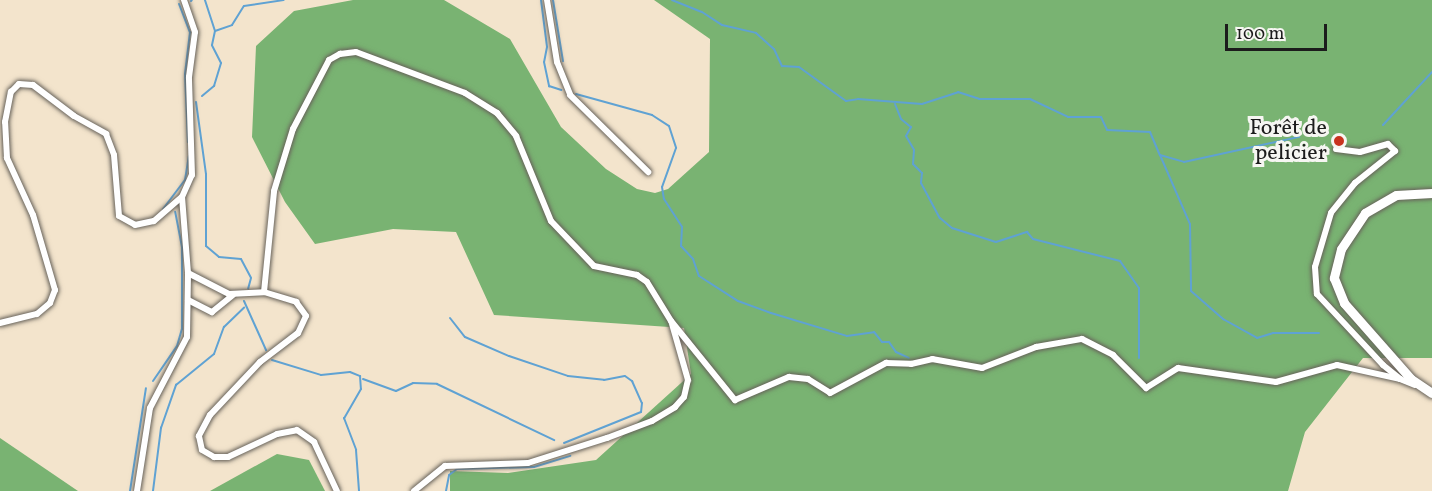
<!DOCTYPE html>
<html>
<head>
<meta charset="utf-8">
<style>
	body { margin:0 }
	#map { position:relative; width:1432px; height:491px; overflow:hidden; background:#f3e4cc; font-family:Vollkorn,serif }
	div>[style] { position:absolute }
	.forest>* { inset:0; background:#79b372 }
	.stream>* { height:2px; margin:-1px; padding:0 1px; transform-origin:1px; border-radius:1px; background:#5fa2d3 }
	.roads { filter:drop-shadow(0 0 2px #67625a) drop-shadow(0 0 2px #67625a) }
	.street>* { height:6px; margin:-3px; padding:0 3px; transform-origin:3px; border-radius:3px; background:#fff }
	.secondary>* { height:9px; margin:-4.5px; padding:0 4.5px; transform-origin:4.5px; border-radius:4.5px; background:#fff }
	.dots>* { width:16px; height:16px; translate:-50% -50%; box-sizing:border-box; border:3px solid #f6f6f2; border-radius:50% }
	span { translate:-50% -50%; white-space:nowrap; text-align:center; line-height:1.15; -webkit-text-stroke:6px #f6f6f2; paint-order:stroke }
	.poi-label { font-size:22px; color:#1c1c1c }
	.right { translate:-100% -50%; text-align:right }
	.scale { position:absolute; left:1225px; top:24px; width:102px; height:27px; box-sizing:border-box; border:3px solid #1c1c1c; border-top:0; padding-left:8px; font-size:18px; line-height:21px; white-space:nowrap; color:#1c1c1c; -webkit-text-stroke:4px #f6f6f2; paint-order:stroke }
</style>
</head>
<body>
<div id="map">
	<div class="forest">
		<div style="clip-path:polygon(353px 0,444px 0,510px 39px,561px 127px,606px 169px,637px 189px,655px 193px,668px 189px,709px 152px,710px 39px,654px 0,1432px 0,1432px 358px,1363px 358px,1305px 432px,1288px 491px,450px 491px,450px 471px,508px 473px,596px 460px,691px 374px,684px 328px,494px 315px,456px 232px,393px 229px,315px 244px,285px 202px,252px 137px,256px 46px,294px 11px)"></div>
		<div style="clip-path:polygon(0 438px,78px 491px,0 491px)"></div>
		<div style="clip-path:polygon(277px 454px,309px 460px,325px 491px,210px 491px)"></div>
	</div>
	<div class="stream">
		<div style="left:541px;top:0;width:47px;rotate:82.7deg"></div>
		<div style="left:547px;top:47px;width:15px;rotate:101deg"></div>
		<div style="left:544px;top:62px;width:25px;rotate:78deg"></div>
		<div style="left:549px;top:86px;width:13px;rotate:18deg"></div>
		<div style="left:553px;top:0;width:62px;rotate:80.7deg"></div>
		<div style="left:672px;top:0;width:32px;rotate:22deg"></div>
		<div style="left:702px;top:12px;width:24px;rotate:33deg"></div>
		<div style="left:722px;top:25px;width:35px;rotate:13deg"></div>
		<div style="left:756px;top:33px;width:24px;rotate:42deg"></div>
		<div style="left:774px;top:49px;width:19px;rotate:65deg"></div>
		<div style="left:782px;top:66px;width:17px;rotate:3deg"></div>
		<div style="left:799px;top:67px;width:58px;rotate:35.9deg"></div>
		<div style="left:846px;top:101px;width:12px;rotate:-9deg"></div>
		<div style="left:858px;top:99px;width:64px;rotate:4.5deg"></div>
		<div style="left:922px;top:104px;width:38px;rotate:-18deg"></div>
		<div style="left:958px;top:92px;width:22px;rotate:18deg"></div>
		<div style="left:979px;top:99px;width:51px"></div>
		<div style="left:1030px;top:99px;width:42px;rotate:25.3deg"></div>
		<div style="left:1068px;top:117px;width:33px"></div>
		<div style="left:1101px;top:117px;width:14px;rotate:65deg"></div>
		<div style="left:1107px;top:130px;width:43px;rotate:2.7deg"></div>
		<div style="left:1150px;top:132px;width:25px;rotate:67deg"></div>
		<div style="left:1160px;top:155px;width:25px;rotate:16deg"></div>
		<div style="left:1184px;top:162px;width:118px;rotate:-12.3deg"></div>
		<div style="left:191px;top:1px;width:1px;rotate:-45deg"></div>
		<div style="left:179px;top:4px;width:30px;rotate:69deg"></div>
		<div style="left:190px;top:32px;width:42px;rotate:96.8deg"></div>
		<div style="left:185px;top:74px;width:68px;rotate:87.5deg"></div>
		<div style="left:215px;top:31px;width:18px;rotate:-19deg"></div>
		<div style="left:232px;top:25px;width:22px;rotate:-58deg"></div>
		<div style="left:244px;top:6px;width:40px;rotate:-8.5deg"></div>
		<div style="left:576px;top:94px;width:79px;rotate:15.4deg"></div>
		<div style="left:652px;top:115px;width:20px;rotate:33deg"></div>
		<div style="left:669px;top:126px;width:23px;rotate:72deg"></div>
		<div style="left:676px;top:148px;width:41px;rotate:109.7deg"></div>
		<div style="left:662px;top:187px;width:12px;rotate:81deg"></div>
		<div style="left:664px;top:199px;width:33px;rotate:57deg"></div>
		<div style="left:682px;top:227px;width:19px;rotate:93deg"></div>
		<div style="left:681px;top:246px;width:18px;rotate:47deg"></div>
		<div style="left:693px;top:259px;width:18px;rotate:71deg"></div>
		<div style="left:699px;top:276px;width:46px;rotate:32.7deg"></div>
		<div style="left:738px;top:301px;width:35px;rotate:20deg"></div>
		<div style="left:771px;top:313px;width:79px;rotate:16.8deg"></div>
		<div style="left:847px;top:336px;width:27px;rotate:-8deg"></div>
		<div style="left:874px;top:332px;width:13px;rotate:51deg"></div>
		<div style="left:882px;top:342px;width:7px"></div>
		<div style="left:889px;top:342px;width:12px;rotate:55deg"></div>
		<div style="left:896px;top:352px;width:14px;rotate:25deg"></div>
		<div style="left:202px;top:96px;width:16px;rotate:-40deg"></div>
		<div style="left:214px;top:86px;width:24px;rotate:-73deg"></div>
		<div style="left:221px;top:63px;width:20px;rotate:-117deg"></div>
		<div style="left:212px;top:45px;width:14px;rotate:-78deg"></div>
		<div style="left:215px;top:31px;width:33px;rotate:-108deg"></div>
		<div style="left:196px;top:102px;width:73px;rotate:82.1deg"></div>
		<div style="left:206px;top:174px;width:72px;rotate:90deg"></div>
		<div style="left:206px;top:246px;width:17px;rotate:40deg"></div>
		<div style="left:219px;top:257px;width:22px;rotate:5deg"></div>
		<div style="left:241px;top:259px;width:21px;rotate:62deg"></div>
		<div style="left:251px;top:278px;width:11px;rotate:105deg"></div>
		<div style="left:895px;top:104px;width:16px;rotate:68deg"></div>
		<div style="left:901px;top:119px;width:13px;rotate:39deg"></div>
		<div style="left:911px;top:127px;width:10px;rotate:119deg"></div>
		<div style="left:906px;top:136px;width:16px;rotate:60deg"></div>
		<div style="left:914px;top:150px;width:14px;rotate:94deg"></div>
		<div style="left:913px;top:164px;width:13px;rotate:45deg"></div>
		<div style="left:922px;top:173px;width:10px;rotate:96deg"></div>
		<div style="left:921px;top:183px;width:40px;rotate:62deg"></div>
		<div style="left:940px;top:218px;width:16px;rotate:40deg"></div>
		<div style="left:952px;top:228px;width:46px;rotate:17.7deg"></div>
		<div style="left:996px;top:242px;width:33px;rotate:-18deg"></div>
		<div style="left:1027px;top:232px;width:9px;rotate:49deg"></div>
		<div style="left:1033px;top:239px;width:90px;rotate:14.2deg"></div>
		<div style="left:1120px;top:261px;width:33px;rotate:55deg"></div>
		<div style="left:1139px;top:288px;width:70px;rotate:90deg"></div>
		<div style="left:1383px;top:125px;width:72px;rotate:-47.2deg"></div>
		<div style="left:1160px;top:155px;width:75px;rotate:66.5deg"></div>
		<div style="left:1190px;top:224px;width:67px;rotate:89.1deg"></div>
		<div style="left:1191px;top:291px;width:43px;rotate:41.2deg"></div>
		<div style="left:1223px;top:319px;width:39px;rotate:29deg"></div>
		<div style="left:1257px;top:338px;width:17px;rotate:-17deg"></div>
		<div style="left:1273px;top:333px;width:46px"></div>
		<div style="left:163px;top:209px;width:36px;rotate:-53deg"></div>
		<div style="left:185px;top:180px;width:24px;rotate:-81deg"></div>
		<div style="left:244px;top:301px;width:54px;rotate:65.8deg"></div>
		<div style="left:450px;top:318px;width:24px;rotate:52deg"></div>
		<div style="left:465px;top:337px;width:48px;rotate:23.4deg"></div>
		<div style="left:509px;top:356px;width:62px;rotate:18.7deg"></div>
		<div style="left:568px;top:376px;width:36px;rotate:6deg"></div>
		<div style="left:604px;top:380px;width:21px;rotate:-11deg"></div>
		<div style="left:625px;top:376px;width:9px;rotate:36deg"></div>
		<div style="left:632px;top:381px;width:24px;rotate:66deg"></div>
		<div style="left:642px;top:403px;width:9px;rotate:96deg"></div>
		<div style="left:641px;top:412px;width:83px;rotate:158.1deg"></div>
		<div style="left:272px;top:360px;width:51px;rotate:17deg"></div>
		<div style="left:321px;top:375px;width:29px;rotate:-6deg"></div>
		<div style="left:350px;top:372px;width:11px;rotate:22deg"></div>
		<div style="left:360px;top:376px;width:13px;rotate:86deg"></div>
		<div style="left:361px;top:389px;width:34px;rotate:120deg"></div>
		<div style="left:344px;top:418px;width:34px;rotate:69deg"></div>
		<div style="left:356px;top:450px;width:41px;rotate:85.8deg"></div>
		<div style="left:363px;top:379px;width:35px;rotate:20deg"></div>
		<div style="left:396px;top:391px;width:19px;rotate:-25deg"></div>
		<div style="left:413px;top:383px;width:24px;rotate:2deg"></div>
		<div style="left:437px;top:384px;width:130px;rotate:25.6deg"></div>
		<div style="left:153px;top:381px;width:42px;rotate:-55.6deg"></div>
		<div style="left:177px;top:346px;width:18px;rotate:-74deg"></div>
		<div style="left:182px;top:329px;width:82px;rotate:-90deg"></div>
		<div style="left:182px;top:247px;width:36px;rotate:-101deg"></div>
		<div style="left:130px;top:491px;width:104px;rotate:-81.2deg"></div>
		<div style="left:153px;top:491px;width:64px;rotate:-82.8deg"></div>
		<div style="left:161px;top:428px;width:46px;rotate:-70.8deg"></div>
		<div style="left:176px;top:385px;width:49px;rotate:-39.2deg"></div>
		<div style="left:214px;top:354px;width:29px;rotate:-70deg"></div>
		<div style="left:224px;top:327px;width:28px;rotate:-44deg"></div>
		<div style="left:446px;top:491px;width:16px;rotate:-79deg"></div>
		<div style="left:449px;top:475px;width:10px;rotate:-37deg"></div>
		<div style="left:457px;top:469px;width:77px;rotate:-1.5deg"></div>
		<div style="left:534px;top:467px;width:38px;rotate:-17deg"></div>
	</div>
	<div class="roads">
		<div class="street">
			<div style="left:547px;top:0;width:63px;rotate:80.8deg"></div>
			<div style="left:557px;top:62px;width:35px;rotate:68deg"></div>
			<div style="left:570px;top:95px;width:110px;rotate:44.6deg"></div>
			<div style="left:1336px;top:149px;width:24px;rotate:7deg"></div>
			<div style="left:1360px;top:152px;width:29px;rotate:-16deg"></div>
			<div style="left:1388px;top:144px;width:10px;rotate:45deg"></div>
			<div style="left:1395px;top:151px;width:51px;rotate:141.3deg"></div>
			<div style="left:1355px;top:183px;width:38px;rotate:129deg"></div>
			<div style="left:1331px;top:213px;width:56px;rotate:106.5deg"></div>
			<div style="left:1315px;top:267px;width:27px;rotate:86deg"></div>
			<div style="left:1317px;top:294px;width:97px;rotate:47.1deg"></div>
			<div style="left:1383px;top:365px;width:22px;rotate:39deg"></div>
			<div style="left:1400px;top:379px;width:16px;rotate:22deg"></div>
			<div style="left:188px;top:273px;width:46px;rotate:27.1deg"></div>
			<div style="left:229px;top:294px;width:35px;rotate:-3deg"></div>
			<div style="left:264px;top:292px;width:34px;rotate:17deg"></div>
			<div style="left:296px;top:302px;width:17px;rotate:54deg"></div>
			<div style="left:306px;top:316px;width:19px;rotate:115deg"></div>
			<div style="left:298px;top:333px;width:48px;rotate:142.7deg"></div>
			<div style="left:260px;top:362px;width:73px;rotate:133.3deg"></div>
			<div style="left:210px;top:415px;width:24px;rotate:118deg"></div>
			<div style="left:199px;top:436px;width:14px;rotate:78deg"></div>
			<div style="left:202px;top:450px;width:14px;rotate:30deg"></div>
			<div style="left:214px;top:457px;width:14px"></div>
			<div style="left:228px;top:457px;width:54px;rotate:-25.1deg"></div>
			<div style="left:277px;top:434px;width:20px;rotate:-11deg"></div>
			<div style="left:297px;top:430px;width:21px;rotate:35deg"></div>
			<div style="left:314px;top:442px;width:54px;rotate:64.9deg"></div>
			<div style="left:264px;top:292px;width:101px;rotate:-84.3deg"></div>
			<div style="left:274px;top:191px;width:65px;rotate:-73deg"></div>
			<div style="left:293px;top:129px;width:78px;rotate:-62.4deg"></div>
			<div style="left:329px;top:60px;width:13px;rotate:-29deg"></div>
			<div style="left:340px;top:54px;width:16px;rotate:-7deg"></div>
			<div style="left:356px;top:52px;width:116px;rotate:20.6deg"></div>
			<div style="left:465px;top:93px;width:38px;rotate:32deg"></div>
			<div style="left:497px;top:113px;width:30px;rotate:50deg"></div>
			<div style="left:516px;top:136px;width:92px;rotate:67.6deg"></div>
			<div style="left:551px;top:221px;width:62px;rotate:46.3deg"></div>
			<div style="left:594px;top:266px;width:44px;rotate:11.8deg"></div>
			<div style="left:637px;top:275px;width:12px;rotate:35deg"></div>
			<div style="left:647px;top:282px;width:46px;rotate:58.4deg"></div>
			<div style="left:671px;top:321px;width:102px;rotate:51deg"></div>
			<div style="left:735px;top:400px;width:59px;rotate:-23.1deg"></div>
			<div style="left:789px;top:377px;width:19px;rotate:6deg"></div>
			<div style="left:808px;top:379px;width:26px;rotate:32deg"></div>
			<div style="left:830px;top:393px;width:64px;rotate:-28.2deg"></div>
			<div style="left:886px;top:363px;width:25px;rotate:2deg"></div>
			<div style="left:911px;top:364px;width:22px;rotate:-13deg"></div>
			<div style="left:932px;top:359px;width:51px;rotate:10.2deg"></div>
			<div style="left:982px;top:368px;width:58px;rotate:-21.3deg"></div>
			<div style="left:1036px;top:347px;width:47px;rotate:-9.9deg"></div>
			<div style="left:1082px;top:339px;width:35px;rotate:27deg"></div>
			<div style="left:1113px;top:355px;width:47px;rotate:45deg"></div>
			<div style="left:1146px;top:388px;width:38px;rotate:-32deg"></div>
			<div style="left:1178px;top:368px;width:99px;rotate:8.1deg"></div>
			<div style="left:1276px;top:382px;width:63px;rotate:-15.6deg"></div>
			<div style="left:1337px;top:365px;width:65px;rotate:12.5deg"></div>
			<div style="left:188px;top:300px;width:27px;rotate:27deg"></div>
			<div style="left:212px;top:312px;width:27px;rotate:-39deg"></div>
			<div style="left:0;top:323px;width:38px;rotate:-14deg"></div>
			<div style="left:37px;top:314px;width:17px;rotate:-40deg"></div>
			<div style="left:50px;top:303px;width:14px;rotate:-69deg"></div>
			<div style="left:55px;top:290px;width:78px;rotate:-106.3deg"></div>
			<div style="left:33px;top:215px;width:63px;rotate:-114.5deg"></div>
			<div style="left:7px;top:158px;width:36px;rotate:-93deg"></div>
			<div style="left:5px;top:122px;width:31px;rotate:-79deg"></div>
			<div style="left:11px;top:92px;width:11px;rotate:-45deg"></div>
			<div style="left:19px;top:84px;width:14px;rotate:4deg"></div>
			<div style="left:33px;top:85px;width:51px;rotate:37.1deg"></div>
			<div style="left:74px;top:116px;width:37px;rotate:29deg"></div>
			<div style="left:106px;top:134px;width:22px;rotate:69deg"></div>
			<div style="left:114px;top:155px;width:61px;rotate:85.3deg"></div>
			<div style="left:119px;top:216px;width:18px;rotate:29deg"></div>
			<div style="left:135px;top:225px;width:19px;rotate:-12deg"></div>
			<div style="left:154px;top:221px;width:37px;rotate:-41deg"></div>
			<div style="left:182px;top:197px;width:24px;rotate:-66deg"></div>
			<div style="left:192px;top:175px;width:98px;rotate:-91.8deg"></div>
			<div style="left:189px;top:77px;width:45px;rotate:-82.4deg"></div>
			<div style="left:195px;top:32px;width:34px;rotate:-109deg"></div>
			<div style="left:137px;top:491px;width:84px;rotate:-81.1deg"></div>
			<div style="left:150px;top:408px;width:80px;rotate:-62.5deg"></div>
			<div style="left:187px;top:337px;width:64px;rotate:-89.1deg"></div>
			<div style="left:188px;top:273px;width:76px;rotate:-94.5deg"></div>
			<div style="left:414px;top:491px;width:40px;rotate:-39deg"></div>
			<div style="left:445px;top:466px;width:83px;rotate:-2.1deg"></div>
			<div style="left:528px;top:463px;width:83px;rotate:-17.6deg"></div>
			<div style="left:607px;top:438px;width:48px;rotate:-20.7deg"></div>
			<div style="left:652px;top:421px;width:27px;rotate:-31deg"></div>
			<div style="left:675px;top:407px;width:13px;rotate:-48deg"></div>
			<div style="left:684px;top:397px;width:17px;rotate:-77deg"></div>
			<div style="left:688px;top:380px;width:58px;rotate:-105.9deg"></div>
		</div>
		<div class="secondary">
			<div style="left:1432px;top:193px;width:36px;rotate:177deg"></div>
			<div style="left:1396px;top:195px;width:36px;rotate:150deg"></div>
			<div style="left:1365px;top:213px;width:43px;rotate:123.7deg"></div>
			<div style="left:1341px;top:249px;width:30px;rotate:104deg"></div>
			<div style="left:1334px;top:278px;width:27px;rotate:68deg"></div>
			<div style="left:1344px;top:303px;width:101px;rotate:48.6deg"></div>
			<div style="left:1411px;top:379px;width:25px;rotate:34deg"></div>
		</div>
	</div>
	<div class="dots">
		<div style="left:1339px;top:141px;background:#c8321e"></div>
	</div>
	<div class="poi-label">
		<span class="right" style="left:1327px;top:141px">Forêt de<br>pelicier</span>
	</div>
	<div class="scale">100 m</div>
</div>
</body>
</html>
